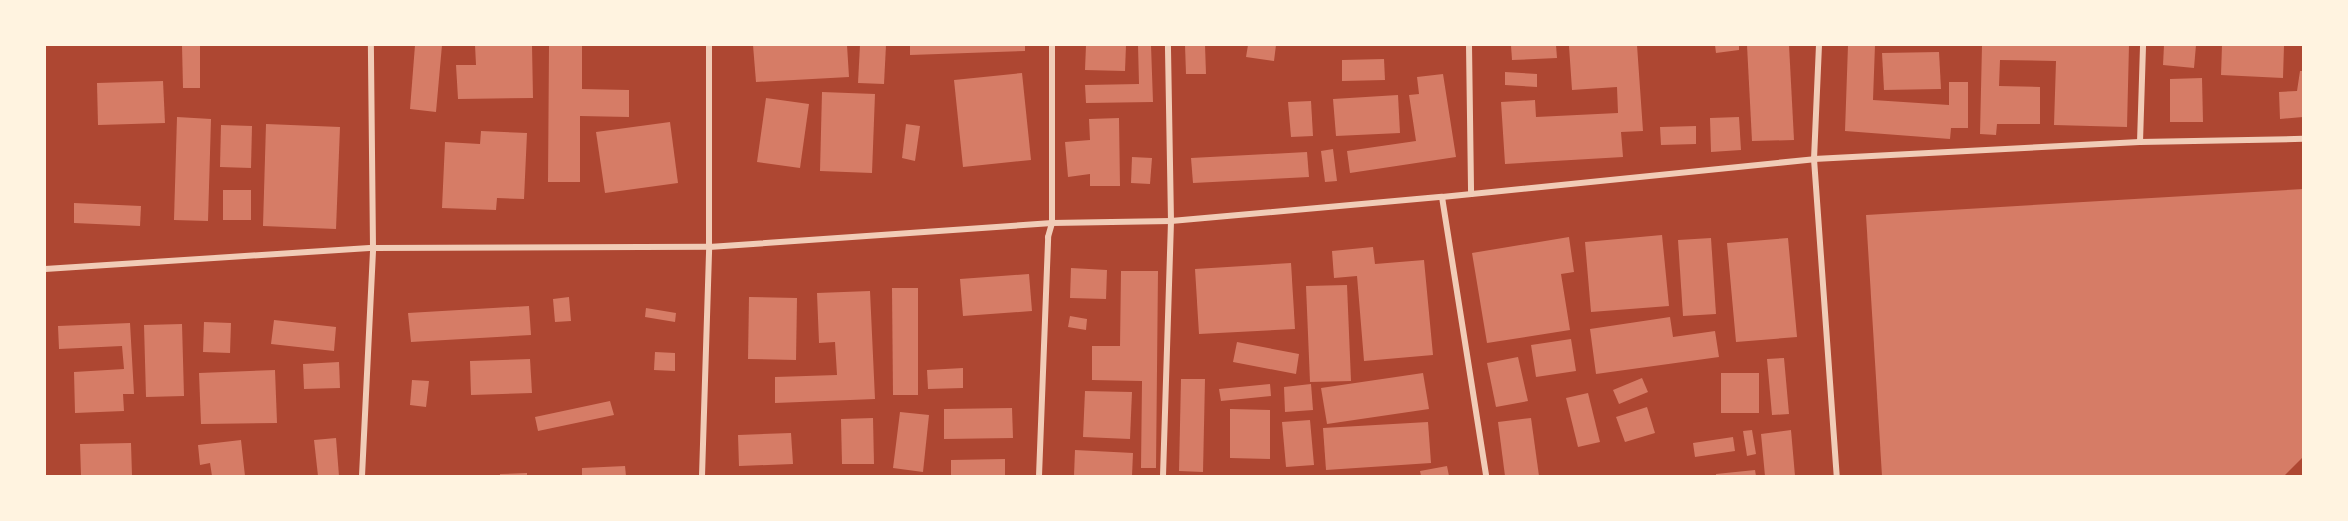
<!DOCTYPE html>
<html>
<head>
<meta charset="utf-8">
<style>
	body { margin:0 }
	#map { position:relative; width:2348px; height:521px; overflow:hidden; background:#c8553d; font-family:Figtree,sans-serif }
	div>[style] { position:absolute }
	.green>* { inset:0; background:#ae4732 }
	.building>* { inset:0; background:#d67c66 }
	.minor>* { height:6px; margin:-3px; padding:0 3px; transform-origin:3px; border-radius:3px; background:#f1ccb7 }
	span { translate:-50% -50%; white-space:nowrap; text-align:center; line-height:1.15; -webkit-text-stroke:4.5px #fff3e0; paint-order:stroke }
	.frame { position:absolute; inset:0; border:46px solid #fff3e0; pointer-events:none }
</style>
</head>
<body>
<div id="map">
	<div class="green">
		<div style="clip-path:polygon(45px 45px,2303px 45px,2303px 476px,45px 476px)"></div>
	</div>
	<div class="building">
		<div style="clip-path:polygon(182px 45px,200px 45px,200px 88px,183px 88px)"></div>
		<div style="clip-path:polygon(415px 45px,442px 45px,436px 112px,410px 109px)"></div>
		<div style="clip-path:polygon(475px 45px,532px 45px,533px 98px,458px 99px,456px 65px,476px 65px)"></div>
		<div style="clip-path:polygon(549px 45px,582px 45px,582px 89px,629px 90px,629px 117px,580px 116px,580px 182px,548px 182px)"></div>
		<div style="clip-path:polygon(753px 45px,847px 45px,849px 77px,756px 82px)"></div>
		<div style="clip-path:polygon(860px 45px,886px 45px,884px 84px,858px 83px)"></div>
		<div style="clip-path:polygon(910px 45px,1025px 45px,1025px 51px,910px 55px)"></div>
		<div style="clip-path:polygon(1086px 45px,1126px 45px,1125px 71px,1085px 70px)"></div>
		<div style="clip-path:polygon(1138px 45px,1151px 45px,1153px 102px,1086px 103px,1085px 85px,1139px 84px)"></div>
		<div style="clip-path:polygon(1185px 45px,1205px 45px,1206px 74px,1186px 74px)"></div>
		<div style="clip-path:polygon(1248px 45px,1276px 45px,1274px 61px,1246px 57px)"></div>
		<div style="clip-path:polygon(1511px 45px,1556px 45px,1557px 58px,1512px 60px)"></div>
		<div style="clip-path:polygon(1637px 45px,1643px 131px,1621px 132px,1623px 157px,1505px 164px,1501px 102px,1535px 100px,1536px 117px,1618px 113px,1617px 87px,1572px 90px,1569px 46px)"></div>
		<div style="clip-path:polygon(1715px 45px,1739px 45px,1739px 50px,1716px 53px)"></div>
		<div style="clip-path:polygon(1747px 45px,1789px 45px,1794px 140px,1752px 141px)"></div>
		<div style="clip-path:polygon(1848px 45px,1875px 45px,1873px 100px,1949px 105px,1949px 82px,1968px 82px,1968px 128px,1951px 128px,1950px 139px,1845px 131px)"></div>
		<div style="clip-path:polygon(1982px 45px,2129px 45px,2127px 127px,2054px 125px,2056px 61px,2000px 60px,1999px 86px,2040px 87px,2040px 124px,1997px 124px,1996px 135px,1980px 134px)"></div>
		<div style="clip-path:polygon(2164px 45px,2196px 45px,2194px 68px,2163px 65px)"></div>
		<div style="clip-path:polygon(2222px 45px,2284px 45px,2283px 78px,2221px 75px)"></div>
		<div style="clip-path:polygon(1939px 52px,1941px 89px,1884px 90px,1882px 53px)"></div>
		<div style="clip-path:polygon(1384px 59px,1385px 80px,1342px 81px,1342px 60px)"></div>
		<div style="clip-path:polygon(2300px 71px,2303px 71px,2303px 117px,2280px 119px,2279px 92px,2297px 91px)"></div>
		<div style="clip-path:polygon(1505px 72px,1537px 74px,1537px 87px,1505px 85px)"></div>
		<div style="clip-path:polygon(1022px 73px,1031px 160px,963px 167px,954px 80px)"></div>
		<div style="clip-path:polygon(1443px 74px,1456px 157px,1350px 173px,1347px 151px,1416px 141px,1409px 95px,1419px 94px,1417px 77px)"></div>
		<div style="clip-path:polygon(2202px 78px,2203px 122px,2170px 122px,2170px 79px)"></div>
		<div style="clip-path:polygon(163px 81px,165px 123px,98px 125px,97px 83px)"></div>
		<div style="clip-path:polygon(822px 92px,875px 94px,872px 173px,820px 171px)"></div>
		<div style="clip-path:polygon(1398px 95px,1400px 133px,1336px 136px,1333px 99px)"></div>
		<div style="clip-path:polygon(766px 98px,809px 104px,800px 168px,757px 162px)"></div>
		<div style="clip-path:polygon(1311px 101px,1313px 136px,1291px 137px,1288px 102px)"></div>
		<div style="clip-path:polygon(177px 117px,211px 119px,208px 221px,174px 220px)"></div>
		<div style="clip-path:polygon(1739px 117px,1741px 150px,1711px 152px,1710px 118px)"></div>
		<div style="clip-path:polygon(1119px 118px,1120px 186px,1090px 186px,1090px 174px,1068px 177px,1065px 142px,1090px 140px,1089px 119px)"></div>
		<div style="clip-path:polygon(670px 122px,678px 183px,605px 193px,596px 132px)"></div>
		<div style="clip-path:polygon(266px 124px,340px 127px,336px 229px,263px 226px)"></div>
		<div style="clip-path:polygon(906px 124px,920px 126px,915px 161px,902px 158px)"></div>
		<div style="clip-path:polygon(221px 125px,252px 126px,251px 168px,220px 167px)"></div>
		<div style="clip-path:polygon(1696px 126px,1696px 144px,1661px 145px,1660px 127px)"></div>
		<div style="clip-path:polygon(481px 131px,527px 133px,524px 199px,497px 198px,496px 210px,442px 208px,445px 142px,480px 144px)"></div>
		<div style="clip-path:polygon(1333px 149px,1337px 181px,1325px 182px,1321px 151px)"></div>
		<div style="clip-path:polygon(1307px 152px,1309px 177px,1193px 183px,1191px 158px)"></div>
		<div style="clip-path:polygon(1132px 157px,1152px 158px,1150px 184px,1131px 183px)"></div>
		<div style="clip-path:polygon(2303px 189px,2303px 457px,2284px 476px,1882px 476px,1866px 215px)"></div>
		<div style="clip-path:polygon(223px 190px,251px 190px,251px 220px,223px 220px)"></div>
		<div style="clip-path:polygon(74px 203px,141px 206px,140px 226px,74px 223px)"></div>
		<div style="clip-path:polygon(1662px 235px,1669px 306px,1591px 312px,1585px 242px)"></div>
		<div style="clip-path:polygon(1569px 237px,1574px 272px,1561px 274px,1570px 330px,1487px 343px,1472px 253px)"></div>
		<div style="clip-path:polygon(1711px 238px,1716px 314px,1683px 316px,1678px 240px)"></div>
		<div style="clip-path:polygon(1788px 238px,1797px 337px,1736px 342px,1727px 243px)"></div>
		<div style="clip-path:polygon(1373px 247px,1375px 264px,1424px 260px,1433px 355px,1364px 361px,1357px 276px,1334px 278px,1332px 251px)"></div>
		<div style="clip-path:polygon(1291px 263px,1295px 329px,1199px 334px,1195px 269px)"></div>
		<div style="clip-path:polygon(1071px 268px,1107px 270px,1106px 299px,1070px 298px)"></div>
		<div style="clip-path:polygon(1121px 271px,1158px 271px,1156px 468px,1141px 468px,1142px 381px,1092px 380px,1092px 346px,1120px 346px)"></div>
		<div style="clip-path:polygon(1029px 274px,1032px 311px,963px 316px,960px 279px)"></div>
		<div style="clip-path:polygon(1347px 285px,1351px 381px,1310px 382px,1306px 286px)"></div>
		<div style="clip-path:polygon(892px 288px,918px 288px,918px 395px,893px 395px)"></div>
		<div style="clip-path:polygon(870px 291px,875px 399px,775px 403px,775px 377px,837px 375px,835px 342px,819px 343px,817px 293px)"></div>
		<div style="clip-path:polygon(569px 297px,571px 321px,555px 322px,553px 299px)"></div>
		<div style="clip-path:polygon(749px 297px,797px 298px,796px 360px,748px 359px)"></div>
		<div style="clip-path:polygon(529px 306px,531px 335px,411px 342px,408px 313px)"></div>
		<div style="clip-path:polygon(646px 308px,676px 313px,675px 322px,645px 317px)"></div>
		<div style="clip-path:polygon(1070px 316px,1087px 319px,1086px 330px,1068px 327px)"></div>
		<div style="clip-path:polygon(1670px 317px,1673px 337px,1715px 331px,1719px 357px,1596px 374px,1590px 329px)"></div>
		<div style="clip-path:polygon(274px 320px,336px 327px,334px 351px,271px 344px)"></div>
		<div style="clip-path:polygon(204px 322px,231px 323px,230px 353px,203px 352px)"></div>
		<div style="clip-path:polygon(130px 323px,134px 394px,123px 394px,124px 411px,75px 413px,74px 372px,124px 369px,122px 346px,59px 349px,58px 326px)"></div>
		<div style="clip-path:polygon(182px 324px,184px 396px,146px 397px,144px 325px)"></div>
		<div style="clip-path:polygon(1571px 339px,1576px 371px,1536px 377px,1531px 345px)"></div>
		<div style="clip-path:polygon(1237px 342px,1299px 354px,1296px 374px,1233px 362px)"></div>
		<div style="clip-path:polygon(655px 352px,675px 353px,675px 371px,654px 370px)"></div>
		<div style="clip-path:polygon(1518px 357px,1528px 401px,1496px 407px,1487px 363px)"></div>
		<div style="clip-path:polygon(1784px 358px,1789px 414px,1772px 415px,1767px 359px)"></div>
		<div style="clip-path:polygon(530px 359px,532px 393px,471px 395px,470px 361px)"></div>
		<div style="clip-path:polygon(339px 362px,340px 388px,304px 389px,303px 364px)"></div>
		<div style="clip-path:polygon(963px 368px,963px 388px,928px 389px,927px 370px)"></div>
		<div style="clip-path:polygon(275px 370px,277px 423px,201px 424px,199px 373px)"></div>
		<div style="clip-path:polygon(1423px 373px,1429px 409px,1327px 424px,1321px 388px)"></div>
		<div style="clip-path:polygon(1721px 373px,1759px 373px,1759px 413px,1721px 413px)"></div>
		<div style="clip-path:polygon(1642px 378px,1648px 392px,1619px 404px,1613px 390px)"></div>
		<div style="clip-path:polygon(1181px 379px,1205px 379px,1203px 472px,1179px 471px)"></div>
		<div style="clip-path:polygon(412px 380px,429px 381px,426px 407px,410px 405px)"></div>
		<div style="clip-path:polygon(1270px 384px,1271px 396px,1221px 401px,1219px 389px)"></div>
		<div style="clip-path:polygon(1311px 384px,1313px 410px,1285px 412px,1284px 387px)"></div>
		<div style="clip-path:polygon(1085px 391px,1132px 392px,1130px 439px,1083px 437px)"></div>
		<div style="clip-path:polygon(1588px 393px,1600px 442px,1578px 447px,1566px 398px)"></div>
		<div style="clip-path:polygon(610px 401px,614px 415px,538px 431px,535px 417px)"></div>
		<div style="clip-path:polygon(1647px 407px,1655px 433px,1625px 442px,1616px 417px)"></div>
		<div style="clip-path:polygon(1012px 408px,1013px 438px,944px 439px,944px 409px)"></div>
		<div style="clip-path:polygon(1230px 409px,1270px 410px,1270px 459px,1230px 458px)"></div>
		<div style="clip-path:polygon(900px 412px,929px 415px,923px 472px,893px 468px)"></div>
		<div style="clip-path:polygon(873px 418px,874px 464px,842px 464px,841px 419px)"></div>
		<div style="clip-path:polygon(1531px 418px,1539px 476px,1505px 476px,1498px 422px)"></div>
		<div style="clip-path:polygon(1310px 420px,1314px 465px,1286px 467px,1282px 422px)"></div>
		<div style="clip-path:polygon(1428px 422px,1431px 463px,1326px 470px,1323px 428px)"></div>
		<div style="clip-path:polygon(1752px 430px,1756px 454px,1747px 456px,1743px 431px)"></div>
		<div style="clip-path:polygon(1791px 430px,1795px 476px,1765px 476px,1761px 434px)"></div>
		<div style="clip-path:polygon(791px 433px,793px 464px,739px 466px,738px 435px)"></div>
		<div style="clip-path:polygon(1733px 437px,1735px 451px,1695px 457px,1693px 443px)"></div>
		<div style="clip-path:polygon(336px 438px,339px 476px,318px 476px,314px 440px)"></div>
		<div style="clip-path:polygon(241px 440px,245px 476px,212px 476px,210px 463px,200px 465px,198px 445px)"></div>
		<div style="clip-path:polygon(131px 443px,132px 476px,81px 476px,80px 444px)"></div>
		<div style="clip-path:polygon(1075px 450px,1133px 453px,1132px 476px,1074px 476px)"></div>
		<div style="clip-path:polygon(1005px 459px,1005px 476px,951px 476px,951px 460px)"></div>
		<div style="clip-path:polygon(625px 466px,626px 476px,582px 476px,582px 468px)"></div>
		<div style="clip-path:polygon(1447px 466px,1449px 476px,1421px 476px,1420px 471px)"></div>
		<div style="clip-path:polygon(1755px 470px,1756px 476px,1716px 476px,1716px 474px)"></div>
		<div style="clip-path:polygon(527px 473px,527px 476px,500px 476px,500px 474px)"></div>
	</div>
	<div class="minor">
		<div style="left:1469px;top:45px;width:149px;rotate:89.2deg"></div>
		<div style="left:1819px;top:45px;width:114px;rotate:92.5deg"></div>
		<div style="left:1814px;top:159px;width:318px;rotate:85.9deg"></div>
		<div style="left:2140px;top:142px;width:97px;rotate:-88.2deg"></div>
		<div style="left:1442px;top:197px;width:282px;rotate:81deg"></div>
		<div style="left:45px;top:269px;width:329px;rotate:-3.7deg"></div>
		<div style="left:373px;top:248px;width:336px;rotate:-0.2deg"></div>
		<div style="left:709px;top:247px;width:344px;rotate:-4deg"></div>
		<div style="left:1052px;top:223px;width:119px;rotate:-1deg"></div>
		<div style="left:1171px;top:221px;width:272px;rotate:-5.1deg"></div>
		<div style="left:1442px;top:197px;width:374px;rotate:-5.8deg"></div>
		<div style="left:1814px;top:159px;width:326px;rotate:-3deg"></div>
		<div style="left:2140px;top:142px;width:163px;rotate:-1.1deg"></div>
		<div style="left:362px;top:476px;width:228px;rotate:-87.2deg"></div>
		<div style="left:373px;top:248px;width:203px;rotate:-90.6deg"></div>
		<div style="left:702px;top:476px;width:229px;rotate:-88.2deg"></div>
		<div style="left:709px;top:247px;width:202px;rotate:-90deg"></div>
		<div style="left:1039px;top:476px;width:239px;rotate:-87.8deg"></div>
		<div style="left:1048px;top:237px;width:15px;rotate:-74deg"></div>
		<div style="left:1052px;top:223px;width:178px;rotate:-90deg"></div>
		<div style="left:1163px;top:476px;width:255px;rotate:-88.2deg"></div>
		<div style="left:1171px;top:221px;width:176px;rotate:-91deg"></div>
	</div>
	<div class="frame"></div>
</div>
</body>
</html>
